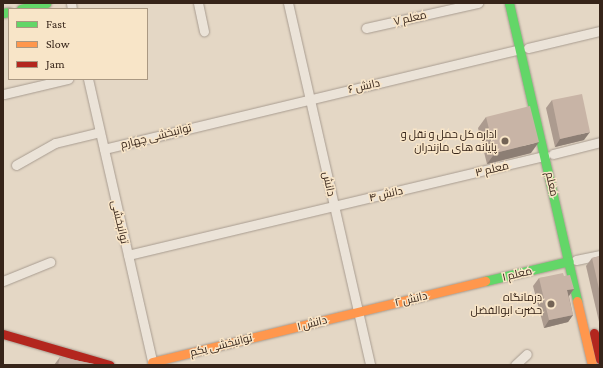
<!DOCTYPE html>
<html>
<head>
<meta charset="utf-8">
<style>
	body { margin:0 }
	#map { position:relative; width:603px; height:368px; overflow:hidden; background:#e4d7c5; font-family:"Crimson Pro",Cairo,serif }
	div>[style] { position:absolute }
	.roads { filter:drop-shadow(0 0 1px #a89c90) drop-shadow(0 0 1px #a89c90) }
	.street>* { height:9px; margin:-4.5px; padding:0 4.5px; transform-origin:4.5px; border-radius:4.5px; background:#ebe3d8 }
	.fast>* { height:9px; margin:-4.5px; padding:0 4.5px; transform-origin:4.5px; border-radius:4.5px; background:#63d668 }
	.slow>* { height:9px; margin:-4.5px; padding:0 4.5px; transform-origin:4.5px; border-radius:4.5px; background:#ff974d }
	.jam>* { height:9px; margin:-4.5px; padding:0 4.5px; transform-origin:4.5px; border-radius:4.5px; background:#b3261e }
	.wall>* { inset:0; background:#ac9b8f }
	.shaded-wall>* { inset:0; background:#8c7e74 }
	.building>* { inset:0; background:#c8b4a6 }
	.dots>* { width:11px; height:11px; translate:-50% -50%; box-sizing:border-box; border:2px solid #f8e5c8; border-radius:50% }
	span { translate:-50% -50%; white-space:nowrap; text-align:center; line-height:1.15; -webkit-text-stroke:3px #f8e5c8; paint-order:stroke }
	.street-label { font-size:11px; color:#362419 }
	.poi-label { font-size:11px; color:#362419 }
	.right { translate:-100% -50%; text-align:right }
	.frame { position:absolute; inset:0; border:4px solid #362419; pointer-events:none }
	.legend { position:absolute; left:8px; top:8px; width:140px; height:72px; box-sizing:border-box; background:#f8e5c8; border:1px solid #aa9882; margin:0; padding:5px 7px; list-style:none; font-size:12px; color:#362419 }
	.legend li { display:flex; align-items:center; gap:8px; height:20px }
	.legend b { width:20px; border:1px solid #aa9882 }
</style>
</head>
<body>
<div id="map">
	<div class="roads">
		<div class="street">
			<div style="left:71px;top:3px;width:6px;rotate:81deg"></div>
			<div style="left:198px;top:3px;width:29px;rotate:78deg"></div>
			<div style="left:288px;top:3px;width:371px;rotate:77.2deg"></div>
			<div style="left:366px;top:28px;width:115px;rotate:-12.6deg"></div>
			<div style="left:528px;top:48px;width:74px;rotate:-13.3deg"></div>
			<div style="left:88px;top:79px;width:293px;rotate:77.2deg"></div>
			<div style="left:4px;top:94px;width:66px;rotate:-13.2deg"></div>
			<div style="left:104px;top:149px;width:428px;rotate:-13.5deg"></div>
			<div style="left:553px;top:154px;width:49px;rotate:-14.3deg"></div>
			<div style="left:16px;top:165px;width:45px;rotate:-29.4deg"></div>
			<div style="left:55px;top:143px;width:46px;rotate:-13.7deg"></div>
			<div style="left:128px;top:255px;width:429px;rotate:-13.4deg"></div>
			<div style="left:576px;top:260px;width:25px;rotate:-12deg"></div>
			<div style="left:3px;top:281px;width:51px;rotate:-22deg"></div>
			<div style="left:515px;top:365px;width:16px;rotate:-43deg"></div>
		</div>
		<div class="fast">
			<div style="left:509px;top:3px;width:306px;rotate:77.1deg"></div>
			<div style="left:21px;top:9px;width:26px;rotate:-13deg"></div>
			<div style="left:3px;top:13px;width:6px;rotate:-9deg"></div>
			<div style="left:485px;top:281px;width:86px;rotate:-13.4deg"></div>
		</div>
		<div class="slow">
			<div style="left:577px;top:301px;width:66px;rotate:76.8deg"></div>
			<div style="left:152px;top:362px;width:343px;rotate:-13.7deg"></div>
		</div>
		<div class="jam">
			<div style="left:594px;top:333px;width:27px;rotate:77deg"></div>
			<div style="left:3px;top:334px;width:111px;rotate:16.2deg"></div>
		</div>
	</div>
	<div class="wall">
		<div style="clip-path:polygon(552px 100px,584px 140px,555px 147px,546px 108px)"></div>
		<div style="clip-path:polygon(486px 117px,531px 153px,487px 164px,478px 128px)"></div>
		<div style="clip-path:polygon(600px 256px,600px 326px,586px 266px,592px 258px)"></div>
		<div style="clip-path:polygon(564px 276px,574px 289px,569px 296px,573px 315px,568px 322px,544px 328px,533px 286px,539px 278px)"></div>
		<div style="clip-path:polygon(60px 357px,99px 365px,54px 365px)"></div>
	</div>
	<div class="shaded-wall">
		<div style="clip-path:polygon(590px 132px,584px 140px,555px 147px,560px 139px)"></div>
		<div style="clip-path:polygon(539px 142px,531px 153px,487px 164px,495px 153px)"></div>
		<div style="clip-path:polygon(574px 289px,568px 297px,567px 290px)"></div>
		<div style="clip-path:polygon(573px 315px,568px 322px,544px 328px,549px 320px)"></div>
	</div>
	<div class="building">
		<div style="clip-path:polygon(582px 94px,590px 132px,560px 139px,552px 100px)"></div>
		<div style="clip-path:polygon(530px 106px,539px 142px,495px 153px,486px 117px)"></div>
		<div style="clip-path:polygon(600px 256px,600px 293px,592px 258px)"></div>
		<div style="clip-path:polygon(563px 273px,564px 276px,570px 275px,574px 289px,567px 290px,573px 315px,549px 320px,539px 278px)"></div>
		<div style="clip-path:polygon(60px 357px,99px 365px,58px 365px)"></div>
	</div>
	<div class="dots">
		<div style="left:505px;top:141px;background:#736355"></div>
		<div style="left:551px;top:304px;background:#736355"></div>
	</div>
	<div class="street-label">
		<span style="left:410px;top:18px;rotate:-13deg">معلم ٧</span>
		<span style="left:364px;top:86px;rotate:-13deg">دانش ۶</span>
		<span style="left:156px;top:136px;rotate:-14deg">توانبخشی چهارم</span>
		<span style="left:492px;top:169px;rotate:-13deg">معلم ۳</span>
		<span style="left:329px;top:184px;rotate:78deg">دانش</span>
		<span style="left:552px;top:184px;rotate:77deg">معلم</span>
		<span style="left:386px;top:194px;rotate:-13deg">دانش ۴</span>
		<span style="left:120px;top:222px;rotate:77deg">توانبخشی</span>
		<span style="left:517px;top:274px;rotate:-13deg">معلم ١</span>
		<span style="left:411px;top:299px;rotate:-13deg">دانش ٢</span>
		<span style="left:312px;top:323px;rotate:-14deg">دانش ١</span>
		<span style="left:221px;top:345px;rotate:-14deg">توانبخشی یکم</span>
	</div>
	<div class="poi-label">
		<span class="right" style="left:497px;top:141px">اداره کل حمل و نقل و<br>پایانه های مازندران</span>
		<span class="right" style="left:542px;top:304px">درمانگاه<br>حضرت ابوالفضل</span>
	</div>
	<div class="frame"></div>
	<ul class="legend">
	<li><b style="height:5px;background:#63d668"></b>Fast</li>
	<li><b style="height:5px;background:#ff974d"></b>Slow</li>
	<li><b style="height:5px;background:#b3261e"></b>Jam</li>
	</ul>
</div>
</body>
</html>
